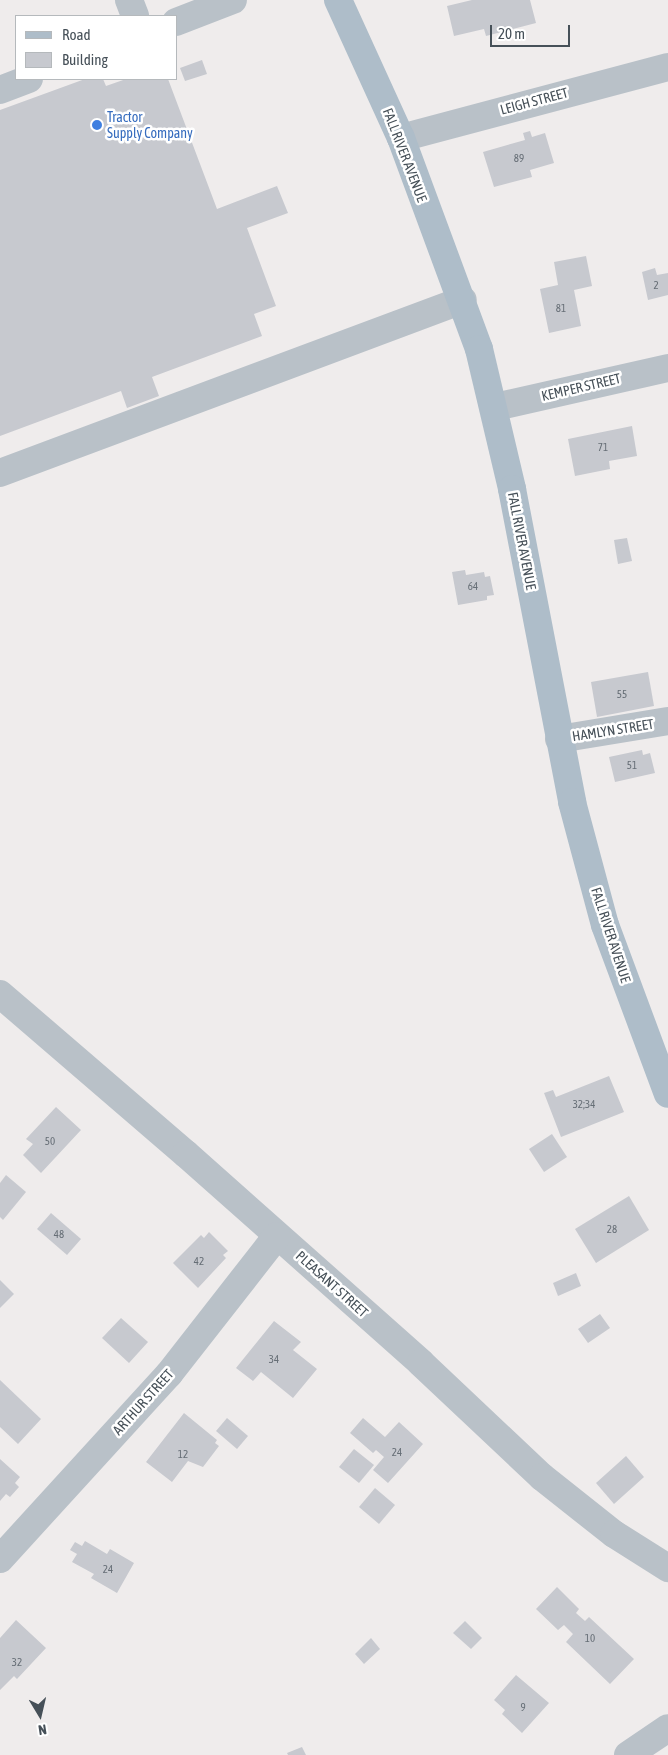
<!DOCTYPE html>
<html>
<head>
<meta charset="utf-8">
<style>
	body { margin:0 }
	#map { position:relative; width:668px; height:1755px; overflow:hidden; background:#efecec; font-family:"Asap Condensed",sans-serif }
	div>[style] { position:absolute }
	.building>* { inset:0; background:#c7c9cf }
	.minor>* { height:28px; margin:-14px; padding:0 14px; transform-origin:14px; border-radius:14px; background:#b9c1c8 }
	.major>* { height:28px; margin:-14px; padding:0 14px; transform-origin:14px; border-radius:14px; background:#aebdc9 }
	.dots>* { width:14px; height:14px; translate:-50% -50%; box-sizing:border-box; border:2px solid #fff; border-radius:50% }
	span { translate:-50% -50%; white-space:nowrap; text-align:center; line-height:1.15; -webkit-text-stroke:5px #fff; paint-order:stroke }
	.number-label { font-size:11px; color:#666e76 }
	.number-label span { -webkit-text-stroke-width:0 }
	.street-label { font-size:14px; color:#465058 }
	.shop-label { font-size:14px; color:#366cbe }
	.left { translate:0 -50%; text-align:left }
	.legend { position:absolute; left:15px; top:15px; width:162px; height:65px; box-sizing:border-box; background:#fff; border:1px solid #b5b9bc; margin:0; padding:6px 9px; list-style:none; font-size:15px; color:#465058 }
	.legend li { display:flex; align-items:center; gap:10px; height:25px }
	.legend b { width:25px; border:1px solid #b5b9bc }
	.north { position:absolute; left:15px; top:1690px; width:50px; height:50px; -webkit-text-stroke:4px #fff; paint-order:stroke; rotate:171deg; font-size:14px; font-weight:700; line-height:20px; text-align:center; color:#465058 }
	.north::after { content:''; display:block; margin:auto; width:18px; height:22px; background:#465058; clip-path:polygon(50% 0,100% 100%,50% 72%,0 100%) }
	.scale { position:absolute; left:490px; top:25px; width:80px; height:22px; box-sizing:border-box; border:2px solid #465058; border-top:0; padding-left:6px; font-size:15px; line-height:18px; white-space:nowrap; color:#465058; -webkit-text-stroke:4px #fff; paint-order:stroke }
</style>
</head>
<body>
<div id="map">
	<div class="building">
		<div style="clip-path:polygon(472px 0,530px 0,536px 23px,486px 36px,484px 29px,454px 36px,447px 6px)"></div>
		<div style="clip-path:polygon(202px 60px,207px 74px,185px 81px,180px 68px)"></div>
		<div style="clip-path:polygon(85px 79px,103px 79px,106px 86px,126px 79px,168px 79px,217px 209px,277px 186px,288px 213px,247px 228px,276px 306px,254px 314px,262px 336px,152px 377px,159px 396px,127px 408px,121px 391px,0 436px,0 110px)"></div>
		<div style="clip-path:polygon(530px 131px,532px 137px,545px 133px,554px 163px,530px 170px,532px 177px,494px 187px,483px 152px,525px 140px,523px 133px)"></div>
		<div style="clip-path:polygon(586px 256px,592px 286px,574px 290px,581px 326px,549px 333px,540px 289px,558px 285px,554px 262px)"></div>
		<div style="clip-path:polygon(655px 268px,657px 275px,668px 273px,668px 295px,648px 300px,642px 272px)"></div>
		<div style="clip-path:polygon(632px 426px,637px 456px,609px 461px,610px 469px,575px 476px,568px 439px)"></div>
		<div style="clip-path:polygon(627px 538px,632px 561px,618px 564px,614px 540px)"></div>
		<div style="clip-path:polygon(465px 570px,466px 575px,484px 572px,485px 577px,490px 576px,494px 595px,487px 596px,487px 600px,458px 605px,452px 572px)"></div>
		<div style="clip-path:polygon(648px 672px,654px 706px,597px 717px,591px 682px)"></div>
		<div style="clip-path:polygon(642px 750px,643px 755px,650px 753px,655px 773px,615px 782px,609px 757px)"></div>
		<div style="clip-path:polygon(609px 1076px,624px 1112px,561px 1137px,544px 1093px,553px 1090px,556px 1097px)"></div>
		<div style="clip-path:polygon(56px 1107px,81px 1130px,41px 1173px,23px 1155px,33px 1144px,26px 1139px)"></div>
		<div style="clip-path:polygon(552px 1134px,567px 1157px,544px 1172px,529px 1149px)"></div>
		<div style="clip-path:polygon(6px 1175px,26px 1192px,3px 1220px,0 1217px,0 1183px)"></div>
		<div style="clip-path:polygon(629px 1196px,649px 1230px,596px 1263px,575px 1229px)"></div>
		<div style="clip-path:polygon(51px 1213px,81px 1239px,67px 1255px,37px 1229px)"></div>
		<div style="clip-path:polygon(209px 1232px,228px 1251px,223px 1255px,226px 1258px,198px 1288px,173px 1263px,201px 1235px,204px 1238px)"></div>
		<div style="clip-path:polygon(576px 1273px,581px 1286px,558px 1296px,553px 1283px)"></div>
		<div style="clip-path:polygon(0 1280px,14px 1294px,0 1308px)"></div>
		<div style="clip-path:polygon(600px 1314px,610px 1328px,588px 1343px,578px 1329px)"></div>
		<div style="clip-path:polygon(121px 1318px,148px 1342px,129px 1363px,102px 1338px)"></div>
		<div style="clip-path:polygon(274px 1321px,301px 1342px,293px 1350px,317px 1369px,293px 1398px,261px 1372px,253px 1381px,236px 1368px)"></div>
		<div style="clip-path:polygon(0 1380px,41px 1419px,18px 1444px,0 1427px)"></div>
		<div style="clip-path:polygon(184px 1413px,217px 1440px,215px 1443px,219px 1446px,203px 1467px,188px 1461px,172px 1482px,146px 1462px)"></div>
		<div style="clip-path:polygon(227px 1418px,248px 1436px,237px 1449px,216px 1431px)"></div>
		<div style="clip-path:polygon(363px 1418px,385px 1437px,399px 1422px,423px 1444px,388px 1483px,373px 1470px,384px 1457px,376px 1450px,373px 1453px,350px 1433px)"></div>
		<div style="clip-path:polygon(354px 1449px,374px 1465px,359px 1483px,339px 1467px)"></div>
		<div style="clip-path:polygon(626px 1456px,644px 1477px,614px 1504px,596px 1483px)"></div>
		<div style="clip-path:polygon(0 1459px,20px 1477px,15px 1483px,19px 1487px,10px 1497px,6px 1494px,0 1501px)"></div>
		<div style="clip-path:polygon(375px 1488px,395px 1505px,379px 1524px,359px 1507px)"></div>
		<div style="clip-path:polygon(85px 1541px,107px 1554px,110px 1549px,134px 1563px,117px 1593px,91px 1578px,94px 1574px,72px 1562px,77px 1554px,70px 1550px,75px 1542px,82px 1546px)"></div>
		<div style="clip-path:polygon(557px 1587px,579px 1609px,576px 1613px,585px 1621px,589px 1617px,634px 1659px,610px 1684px,566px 1642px,573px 1634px,564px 1625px,558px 1630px,536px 1609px)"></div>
		<div style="clip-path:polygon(16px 1620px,46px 1648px,17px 1679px,14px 1676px,0 1690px,0 1638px)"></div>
		<div style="clip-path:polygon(465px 1621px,482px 1638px,471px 1649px,453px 1633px)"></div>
		<div style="clip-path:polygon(371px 1638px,380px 1649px,364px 1664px,355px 1654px)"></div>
		<div style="clip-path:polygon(516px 1675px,549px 1703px,522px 1733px,502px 1714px,505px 1710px,494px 1700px)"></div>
		<div style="clip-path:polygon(302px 1747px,306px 1755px,288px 1755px,287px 1753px)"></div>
	</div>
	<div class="minor">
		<div style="left:129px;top:0;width:17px;rotate:69deg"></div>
		<div style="left:176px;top:22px;width:61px;rotate:-21.1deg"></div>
		<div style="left:0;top:90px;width:31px;rotate:-21deg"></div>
		<div style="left:401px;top:138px;width:276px;rotate:-14.9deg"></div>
		<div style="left:495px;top:407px;width:177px;rotate:-12.7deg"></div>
		<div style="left:0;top:473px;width:494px;rotate:-20.5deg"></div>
		<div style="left:559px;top:739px;width:110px;rotate:-9.4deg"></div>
		<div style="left:0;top:994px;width:245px;rotate:40.7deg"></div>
		<div style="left:186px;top:1154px;width:314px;rotate:41.6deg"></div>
		<div style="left:421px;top:1363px;width:166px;rotate:43.3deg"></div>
		<div style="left:542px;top:1477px;width:92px;rotate:38.4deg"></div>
		<div style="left:614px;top:1534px;width:64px;rotate:32.2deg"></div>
		<div style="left:0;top:1559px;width:251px;rotate:-47.6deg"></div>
		<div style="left:169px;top:1374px;width:175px;rotate:-52deg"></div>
		<div style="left:628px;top:1755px;width:48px;rotate:-34deg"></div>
	</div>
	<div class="major">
		<div style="left:338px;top:0;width:152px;rotate:65.5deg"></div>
		<div style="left:401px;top:138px;width:225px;rotate:69.7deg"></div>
		<div style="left:479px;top:349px;width:144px;rotate:76.7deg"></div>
		<div style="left:512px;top:489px;width:319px;rotate:79.1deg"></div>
		<div style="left:572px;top:802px;width:127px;rotate:75deg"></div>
		<div style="left:605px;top:925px;width:180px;rotate:69.6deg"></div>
	</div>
	<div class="dots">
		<div style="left:97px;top:125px;background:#3f7fe0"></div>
	</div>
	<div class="number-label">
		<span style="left:519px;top:158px">89</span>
		<span style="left:656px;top:285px">2</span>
		<span style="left:561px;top:308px">81</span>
		<span style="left:603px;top:447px">71</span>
		<span style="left:473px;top:586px">64</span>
		<span style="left:622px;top:694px">55</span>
		<span style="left:632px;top:765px">51</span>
		<span style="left:584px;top:1104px">32;34</span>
		<span style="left:50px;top:1141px">50</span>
		<span style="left:612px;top:1229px">28</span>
		<span style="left:59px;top:1234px">48</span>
		<span style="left:199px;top:1261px">42</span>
		<span style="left:274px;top:1359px">34</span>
		<span style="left:397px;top:1452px">24</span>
		<span style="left:183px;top:1454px">12</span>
		<span style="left:108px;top:1569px">24</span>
		<span style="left:590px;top:1638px">10</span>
		<span style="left:17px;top:1662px">32</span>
		<span style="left:523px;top:1707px">9</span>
	</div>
	<div class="street-label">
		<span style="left:534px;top:101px;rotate:-15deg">LEIGH STREET</span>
		<span style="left:405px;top:155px;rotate:69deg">FALL RIVER AVENUE</span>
		<span style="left:581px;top:387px;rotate:-13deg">KEMPER STREET</span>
		<span style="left:522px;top:541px;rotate:79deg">FALL RIVER AVENUE</span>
		<span style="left:613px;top:730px;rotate:-9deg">HAMLYN STREET</span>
		<span style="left:611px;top:935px;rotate:72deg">FALL RIVER AVENUE</span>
		<span style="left:332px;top:1284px;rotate:42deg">PLEASANT STREET</span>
		<span style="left:143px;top:1402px;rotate:-48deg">ARTHUR STREET</span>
	</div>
	<div class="shop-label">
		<span class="left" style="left:107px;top:125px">Tractor<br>Supply Company</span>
	</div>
	<ul class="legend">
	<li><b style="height:6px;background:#aebdc9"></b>Road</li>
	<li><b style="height:14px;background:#c7c9cf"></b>Building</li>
	</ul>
	<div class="north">N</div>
	<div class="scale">20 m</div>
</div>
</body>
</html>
